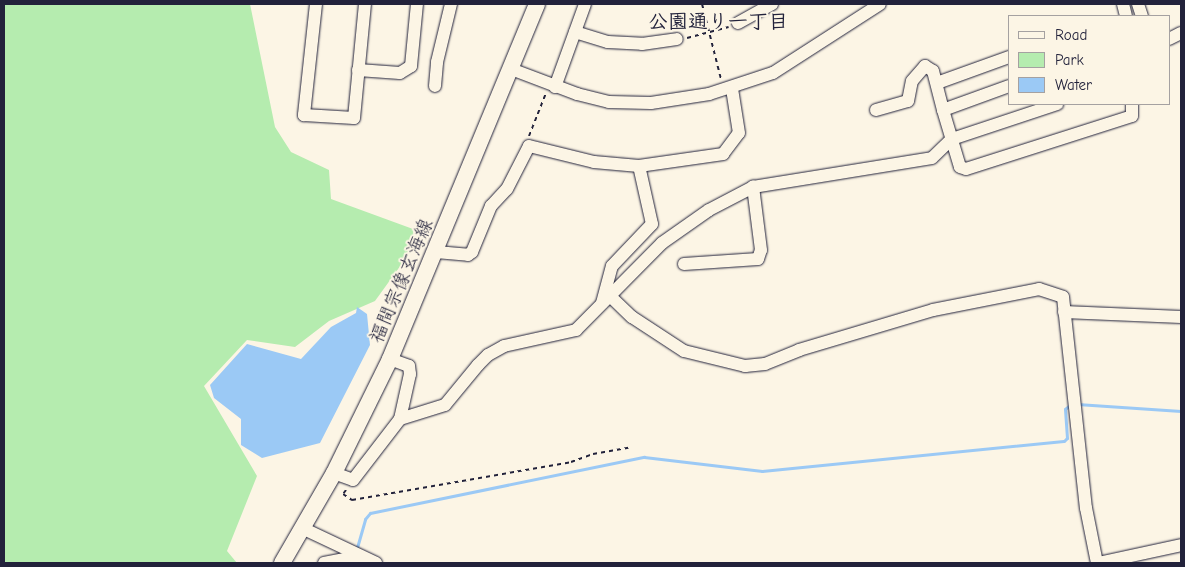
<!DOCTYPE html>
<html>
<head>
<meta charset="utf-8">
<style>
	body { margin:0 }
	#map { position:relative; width:1185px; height:567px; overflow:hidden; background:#fcf5e5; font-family:"Comic Neue","Klee One",sans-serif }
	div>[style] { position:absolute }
	.green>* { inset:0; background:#b5ecaf }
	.water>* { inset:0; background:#9bc9f5 }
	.stream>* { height:3px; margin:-1.5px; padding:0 1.5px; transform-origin:1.5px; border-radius:1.5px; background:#9bc9f5 }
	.path>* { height:2px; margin-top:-1px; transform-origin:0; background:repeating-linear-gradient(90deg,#22223b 0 4px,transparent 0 8px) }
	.roads { filter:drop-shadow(0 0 1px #22223b) drop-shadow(0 0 1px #22223b) }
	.minor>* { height:12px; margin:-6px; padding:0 6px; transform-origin:6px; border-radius:6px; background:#fcf5e5 }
	.major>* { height:16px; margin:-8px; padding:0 8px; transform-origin:8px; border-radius:8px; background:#fcf5e5 }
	span { translate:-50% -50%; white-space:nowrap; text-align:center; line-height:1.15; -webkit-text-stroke:4px #fcf5e5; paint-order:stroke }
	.street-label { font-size:19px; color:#22223b }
	.neighbourhood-label { font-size:20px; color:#22223b; font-weight:700 }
	.frame { position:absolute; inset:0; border:5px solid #22223b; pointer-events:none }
	.legend { position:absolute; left:1008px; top:15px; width:162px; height:90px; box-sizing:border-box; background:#fcf5e5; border:1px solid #a5a1a1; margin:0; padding:6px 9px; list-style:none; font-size:15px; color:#22223b }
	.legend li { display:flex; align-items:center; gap:10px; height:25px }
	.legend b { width:25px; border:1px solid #a5a1a1 }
</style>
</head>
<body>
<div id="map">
	<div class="green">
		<div style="clip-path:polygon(4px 4px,250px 4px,275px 127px,291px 152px,329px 170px,331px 199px,413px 229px,414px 247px,375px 301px,329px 321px,295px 347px,247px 340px,204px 386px,257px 476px,227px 551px,237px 563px,4px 563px)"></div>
	</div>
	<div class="water">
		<div style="clip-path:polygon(357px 307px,367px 314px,370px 345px,320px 443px,262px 458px,241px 445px,241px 419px,214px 398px,210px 385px,247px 344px,301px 359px,331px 327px,356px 313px)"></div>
	</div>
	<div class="stream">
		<div style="left:1077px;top:404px;width:104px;rotate:3.9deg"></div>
		<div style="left:356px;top:551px;width:33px;rotate:-74deg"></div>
		<div style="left:365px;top:519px;width:8px;rotate:-50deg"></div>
		<div style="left:370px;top:513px;width:280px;rotate:-11.6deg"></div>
		<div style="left:644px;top:457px;width:119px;rotate:6.8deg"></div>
		<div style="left:762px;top:471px;width:303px;rotate:-5.7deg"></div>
		<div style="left:1064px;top:441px;width:4px;rotate:-45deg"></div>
		<div style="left:1067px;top:438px;width:29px;rotate:-94deg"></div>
		<div style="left:1065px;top:409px;width:8px;rotate:-40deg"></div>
		<div style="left:1178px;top:563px;width:3px"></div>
	</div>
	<div class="path">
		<div style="left:702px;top:4px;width:77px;rotate:75.8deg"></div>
		<div style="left:687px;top:38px;width:43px;rotate:-14.7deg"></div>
		<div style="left:529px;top:136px;width:46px;rotate:-68.4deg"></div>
		<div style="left:346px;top:490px;width:5px;rotate:127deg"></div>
		<div style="left:343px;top:494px;width:11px;rotate:34deg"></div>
		<div style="left:352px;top:500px;width:222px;rotate:-9.8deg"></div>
		<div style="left:571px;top:462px;width:23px;rotate:-20deg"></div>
		<div style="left:593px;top:454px;width:36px;rotate:-10deg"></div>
	</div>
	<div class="roads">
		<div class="minor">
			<div style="left:316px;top:4px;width:112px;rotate:96.2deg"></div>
			<div style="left:304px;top:115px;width:50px;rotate:3.4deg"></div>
			<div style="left:354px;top:118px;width:115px;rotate:-84.5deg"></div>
			<div style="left:1123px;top:4px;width:12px;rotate:76deg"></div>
			<div style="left:1138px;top:4px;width:13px;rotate:72deg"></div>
			<div style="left:738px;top:23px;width:39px;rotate:-29deg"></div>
			<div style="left:575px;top:32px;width:34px;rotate:17deg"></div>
			<div style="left:608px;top:42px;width:34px;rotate:3deg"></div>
			<div style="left:642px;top:44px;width:35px;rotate:-8deg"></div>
			<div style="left:1169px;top:39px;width:13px;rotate:-27deg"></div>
			<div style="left:511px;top:69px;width:71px;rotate:20.7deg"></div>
			<div style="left:577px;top:94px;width:33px;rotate:14deg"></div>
			<div style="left:609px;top:102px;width:42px;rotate:1.4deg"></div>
			<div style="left:651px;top:103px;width:59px;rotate:-8.8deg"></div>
			<div style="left:709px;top:94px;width:67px;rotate:-18.2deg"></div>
			<div style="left:773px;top:73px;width:127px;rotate:-32.8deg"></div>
			<div style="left:358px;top:70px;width:42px;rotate:4.1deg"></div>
			<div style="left:400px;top:73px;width:13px;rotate:-32deg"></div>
			<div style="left:411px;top:66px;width:62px;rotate:-84.5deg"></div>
			<div style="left:937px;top:83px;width:77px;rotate:-19.9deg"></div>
			<div style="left:435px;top:86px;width:24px;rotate:-85deg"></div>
			<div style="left:437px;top:62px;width:60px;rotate:-76.4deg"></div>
			<div style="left:555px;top:87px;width:88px;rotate:-70.1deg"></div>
			<div style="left:876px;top:110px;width:33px;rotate:-16deg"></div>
			<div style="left:908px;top:101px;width:20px;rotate:-79deg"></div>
			<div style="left:912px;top:81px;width:20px;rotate:-49deg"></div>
			<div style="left:925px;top:66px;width:9px;rotate:32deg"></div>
			<div style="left:933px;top:71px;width:40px;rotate:75.6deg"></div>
			<div style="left:943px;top:110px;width:70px;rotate:-20deg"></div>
			<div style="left:943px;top:110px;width:59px;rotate:73.4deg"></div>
			<div style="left:960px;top:167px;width:6px;rotate:18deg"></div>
			<div style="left:966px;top:169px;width:174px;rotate:-17.7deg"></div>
			<div style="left:1132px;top:116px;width:12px;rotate:-90deg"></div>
			<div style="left:436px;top:252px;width:32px;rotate:5deg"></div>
			<div style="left:468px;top:255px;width:5px;rotate:-37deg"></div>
			<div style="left:472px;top:252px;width:50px;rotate:-67.6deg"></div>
			<div style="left:491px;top:206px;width:23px;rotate:-47deg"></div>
			<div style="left:507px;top:189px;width:48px;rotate:-62.9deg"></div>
			<div style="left:529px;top:146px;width:67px;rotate:13.8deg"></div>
			<div style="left:594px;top:162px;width:45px;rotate:5.1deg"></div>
			<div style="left:639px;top:166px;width:85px;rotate:-8.1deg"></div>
			<div style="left:723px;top:154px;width:26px;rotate:-53deg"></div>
			<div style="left:739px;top:133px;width:45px;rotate:-99deg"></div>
			<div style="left:684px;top:264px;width:74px;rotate:-3.9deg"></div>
			<div style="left:758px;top:259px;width:9px;rotate:-72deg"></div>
			<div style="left:761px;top:250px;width:64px;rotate:-97.2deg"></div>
			<div style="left:611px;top:297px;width:29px;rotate:44deg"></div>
			<div style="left:632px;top:317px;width:62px;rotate:33.2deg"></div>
			<div style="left:684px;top:351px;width:63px;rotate:13.8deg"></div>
			<div style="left:745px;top:366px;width:20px;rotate:-6deg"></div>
			<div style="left:765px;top:364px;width:37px;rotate:-22deg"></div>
			<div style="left:799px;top:350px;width:140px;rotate:-16.6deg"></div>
			<div style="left:933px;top:310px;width:108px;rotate:-11.2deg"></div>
			<div style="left:1039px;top:289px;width:25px;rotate:18deg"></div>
			<div style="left:1063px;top:297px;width:212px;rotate:83.8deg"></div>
			<div style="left:1086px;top:508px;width:56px;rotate:78.7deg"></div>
			<div style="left:602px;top:303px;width:38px;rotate:-75deg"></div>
			<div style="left:612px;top:266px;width:58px;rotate:-46.4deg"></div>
			<div style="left:652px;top:224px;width:59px;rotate:-102.6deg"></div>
			<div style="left:1064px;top:312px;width:117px;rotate:2.4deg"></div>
			<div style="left:400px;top:419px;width:47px;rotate:-17.3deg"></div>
			<div style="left:445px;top:405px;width:52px;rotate:-50.5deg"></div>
			<div style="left:478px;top:365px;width:14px;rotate:-45deg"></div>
			<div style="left:488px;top:355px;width:18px;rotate:-29deg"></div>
			<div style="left:504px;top:346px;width:74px;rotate:-12.5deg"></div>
			<div style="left:576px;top:330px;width:122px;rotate:-45.3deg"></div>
			<div style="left:662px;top:243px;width:57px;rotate:-35.1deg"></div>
			<div style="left:709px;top:210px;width:50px;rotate:-27.6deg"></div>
			<div style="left:753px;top:187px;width:181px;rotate:-9.2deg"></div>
			<div style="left:932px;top:158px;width:28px;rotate:-44deg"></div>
			<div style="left:952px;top:139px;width:111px;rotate:-18.4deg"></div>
			<div style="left:334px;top:473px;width:20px;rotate:20deg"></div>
			<div style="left:353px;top:480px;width:77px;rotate:-52.4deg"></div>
			<div style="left:400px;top:419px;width:46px;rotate:-77.5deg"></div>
			<div style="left:410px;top:374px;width:8px;rotate:-97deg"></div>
			<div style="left:409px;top:366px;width:20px;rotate:-160deg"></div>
			<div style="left:302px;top:528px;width:82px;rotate:25.3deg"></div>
			<div style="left:324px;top:563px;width:37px;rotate:-11deg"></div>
			<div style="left:1098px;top:563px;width:85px;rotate:-12.2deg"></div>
		</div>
		<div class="major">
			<div style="left:282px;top:563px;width:104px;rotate:-60deg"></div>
			<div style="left:334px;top:473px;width:127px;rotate:-63.8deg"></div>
			<div style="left:390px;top:359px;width:384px;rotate:-67.5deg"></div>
		</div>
	</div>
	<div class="street-label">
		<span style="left:402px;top:281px;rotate:-67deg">福間宗像玄海線</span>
	</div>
	<div class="neighbourhood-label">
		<span style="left:718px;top:21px">公園通り一丁目</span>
	</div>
	<div class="frame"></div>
	<ul class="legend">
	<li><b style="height:6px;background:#fcf5e5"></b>Road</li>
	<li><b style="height:14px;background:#b5ecaf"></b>Park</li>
	<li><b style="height:14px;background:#9bc9f5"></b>Water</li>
	</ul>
</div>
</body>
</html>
